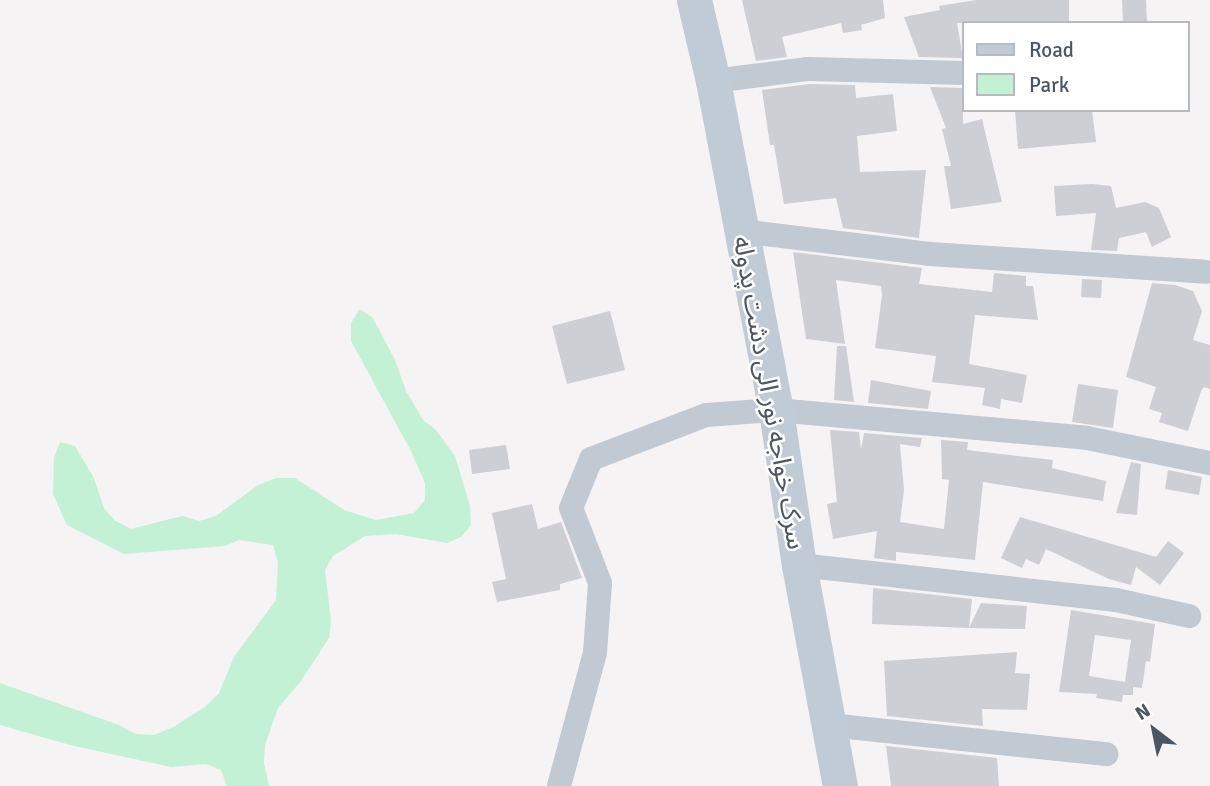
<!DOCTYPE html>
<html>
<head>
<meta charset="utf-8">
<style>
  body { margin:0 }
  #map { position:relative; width:1210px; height:786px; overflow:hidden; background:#f5f3f3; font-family:Signika,"Noto Sans Arabic",sans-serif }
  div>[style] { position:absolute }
  .green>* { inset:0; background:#c3f1d5 }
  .building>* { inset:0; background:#cdcfd5 }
  .street>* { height:24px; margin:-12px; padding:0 12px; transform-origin:12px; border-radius:12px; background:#c1cad2 }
  .secondary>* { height:35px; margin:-17.5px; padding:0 17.5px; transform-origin:17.5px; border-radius:17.5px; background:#c1cbd6 }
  span { translate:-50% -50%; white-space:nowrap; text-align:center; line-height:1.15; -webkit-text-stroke:5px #fff; paint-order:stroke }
  .street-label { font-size:26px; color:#4a5661 }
  .legend { position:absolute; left:962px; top:21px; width:228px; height:91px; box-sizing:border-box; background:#fff; border:2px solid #b7bbc0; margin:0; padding:9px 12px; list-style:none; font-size:21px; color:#4a5661 }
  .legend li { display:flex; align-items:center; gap:14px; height:35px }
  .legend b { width:35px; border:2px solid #b7bbc0 }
  .north { position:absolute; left:1119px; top:695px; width:70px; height:70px; -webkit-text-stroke:5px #fff; paint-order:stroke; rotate:328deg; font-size:19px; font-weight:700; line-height:28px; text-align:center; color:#4a5661 }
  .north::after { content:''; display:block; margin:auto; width:24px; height:32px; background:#4a5661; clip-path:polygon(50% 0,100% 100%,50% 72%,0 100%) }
</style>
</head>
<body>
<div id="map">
  <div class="green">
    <div style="clip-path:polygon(360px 309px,373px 318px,395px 360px,406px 391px,423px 420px,436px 430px,455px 456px,470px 506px,471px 525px,461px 537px,447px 543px,396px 534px,365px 536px,333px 556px,325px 570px,331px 621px,329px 638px,301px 681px,278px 708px,265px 745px,264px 763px,269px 786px,227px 786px,221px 770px,206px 764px,171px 767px,70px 745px,0 725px,0 683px,119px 725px,136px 734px,154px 735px,173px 727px,205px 707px,219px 693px,234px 657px,276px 600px,278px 563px,273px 545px,239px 540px,225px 546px,124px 554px,67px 525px,53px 494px,54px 458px,60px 442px,75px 446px,93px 476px,104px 508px,114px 520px,131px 529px,182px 516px,199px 521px,216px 516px,258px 485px,276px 478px,295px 478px,344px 510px,376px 520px,414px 513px,425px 500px,425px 483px,411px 451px,351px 341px,351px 323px)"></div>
  </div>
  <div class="building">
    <div style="clip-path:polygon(742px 0,883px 0,885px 18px,861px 25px,862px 30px,843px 33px,841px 23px,782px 37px,787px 57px,756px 61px)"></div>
    <div style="clip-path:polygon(976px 0,1069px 0,1069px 23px,957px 23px,963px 58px,919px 57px,904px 17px,940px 10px,939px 6px)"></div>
    <div style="clip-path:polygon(1122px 0,1146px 0,1147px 22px,1123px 23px)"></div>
    <div style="clip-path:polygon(809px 84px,855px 85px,856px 98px,893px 94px,897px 131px,857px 136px,860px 172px,926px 170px,919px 238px,843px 228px,836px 198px,784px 204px,774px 145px,770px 145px,762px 90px)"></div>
    <div style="clip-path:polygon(930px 87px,963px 88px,963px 124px,982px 119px,1002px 202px,951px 209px,944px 166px,951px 166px,942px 129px,946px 128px)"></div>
    <div style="clip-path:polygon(1015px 110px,1092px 110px,1096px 142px,1018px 149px)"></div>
    <div style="clip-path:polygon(1092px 184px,1111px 186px,1116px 208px,1145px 202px,1159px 208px,1171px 237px,1152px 247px,1146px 232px,1119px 238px,1117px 251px,1091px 250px,1096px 213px,1056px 216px,1054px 186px)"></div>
    <div style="clip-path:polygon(793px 252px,922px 268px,919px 284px,992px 292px,994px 273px,1026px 276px,1026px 286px,1033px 286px,1038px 320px,975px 315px,969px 364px,1027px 375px,1022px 403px,1001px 399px,1000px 409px,982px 405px,985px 388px,932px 382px,936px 356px,875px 348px,882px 295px,881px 286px,836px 280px,845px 344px,806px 339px)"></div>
    <div style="clip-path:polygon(1082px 279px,1102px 280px,1101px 298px,1081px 297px)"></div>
    <div style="clip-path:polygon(1152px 283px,1175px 285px,1193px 291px,1202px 311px,1193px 340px,1210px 345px,1210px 389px,1204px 387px,1201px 391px,1188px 431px,1159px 422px,1162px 413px,1149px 409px,1156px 387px,1126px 377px)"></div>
    <div style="clip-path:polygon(610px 311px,625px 370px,567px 384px,552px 326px)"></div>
    <div style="clip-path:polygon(837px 346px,846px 346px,854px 402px,834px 400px)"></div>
    <div style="clip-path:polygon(871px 380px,931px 391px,928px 409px,868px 403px)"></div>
    <div style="clip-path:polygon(1078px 384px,1118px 390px,1113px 428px,1072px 422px)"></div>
    <div style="clip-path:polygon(830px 430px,859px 432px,861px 449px,864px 433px,922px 438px,920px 447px,900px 444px,904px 490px,900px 522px,944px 529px,949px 480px,942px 479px,941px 440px,968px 442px,967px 450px,1053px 460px,1052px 468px,1106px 481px,1103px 501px,983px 482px,975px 560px,896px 552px,896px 561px,874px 558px,877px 531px,833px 539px,827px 504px,837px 502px)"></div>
    <div style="clip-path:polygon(506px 445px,510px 469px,472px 474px,469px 450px)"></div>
    <div style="clip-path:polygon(1131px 462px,1141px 464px,1137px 515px,1116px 513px)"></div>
    <div style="clip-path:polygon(1168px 470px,1202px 477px,1199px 495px,1165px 489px)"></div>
    <div style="clip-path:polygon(532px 504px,538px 529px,561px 522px,582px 578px,560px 584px,560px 590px,497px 602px,492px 582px,506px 579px,492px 513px)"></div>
    <div style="clip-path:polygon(1020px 517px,1156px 557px,1168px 541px,1184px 553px,1160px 585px,1136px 567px,1131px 585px,1109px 579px,1046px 549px,1039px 565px,1026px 559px,1022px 568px,1001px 558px)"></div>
    <div style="clip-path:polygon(873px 588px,972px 599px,969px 628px,872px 624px)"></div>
    <div style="clip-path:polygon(981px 603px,1027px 606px,1025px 629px,969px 628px)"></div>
    <div style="clip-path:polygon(evenodd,1071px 610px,1155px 624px,1150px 662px,1146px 661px,1142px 688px,1133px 687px,1133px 695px,1123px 695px,1122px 702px,1096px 698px,1097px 694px,1059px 692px,1071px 610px,1095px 635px,1131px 640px,1125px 682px,1089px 676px,1095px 635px)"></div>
    <div style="clip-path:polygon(1017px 652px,1015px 673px,1030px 674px,1027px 710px,982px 709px,983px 726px,887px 716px,884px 661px)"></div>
    <div style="clip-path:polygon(886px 746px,997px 758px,999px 786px,891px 786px)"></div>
  </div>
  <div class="street">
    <div style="left:713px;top:81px;width:96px;rotate:-7.2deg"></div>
    <div style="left:808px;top:69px;width:155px;rotate:1.5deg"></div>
    <div style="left:740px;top:231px;width:191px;rotate:6.9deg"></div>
    <div style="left:930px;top:254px;width:276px;rotate:3.7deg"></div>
    <div style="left:799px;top:565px;width:319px;rotate:6.3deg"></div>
    <div style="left:1116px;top:600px;width:75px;rotate:12.4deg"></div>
    <div style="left:829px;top:725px;width:279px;rotate:6deg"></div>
    <div style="left:559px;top:786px;width:138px;rotate:-74.9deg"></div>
    <div style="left:595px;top:653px;width:70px;rotate:-85.9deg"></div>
    <div style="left:600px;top:583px;width:80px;rotate:-111.1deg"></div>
    <div style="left:571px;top:508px;width:53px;rotate:-67.8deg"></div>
    <div style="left:591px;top:459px;width:123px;rotate:-20.9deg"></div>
    <div style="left:706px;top:415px;width:70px;rotate:-4.1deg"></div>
    <div style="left:776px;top:410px;width:312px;rotate:5.1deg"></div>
    <div style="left:1087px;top:438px;width:126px;rotate:11.5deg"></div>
  </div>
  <div class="secondary">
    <div style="left:694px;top:0;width:83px;rotate:76.8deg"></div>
    <div style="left:713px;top:81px;width:335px;rotate:79.2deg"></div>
    <div style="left:776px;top:410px;width:157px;rotate:81.6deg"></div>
    <div style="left:799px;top:565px;width:225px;rotate:79.5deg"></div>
  </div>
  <div class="street-label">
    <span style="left:768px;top:393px;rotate:80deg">سرک خواجه نور الی دشت پدوله</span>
  </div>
  <ul class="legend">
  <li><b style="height:9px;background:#c1cbd6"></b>Road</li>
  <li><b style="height:19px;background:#c3f1d5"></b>Park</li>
  </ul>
  <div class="north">N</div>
</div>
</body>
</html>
